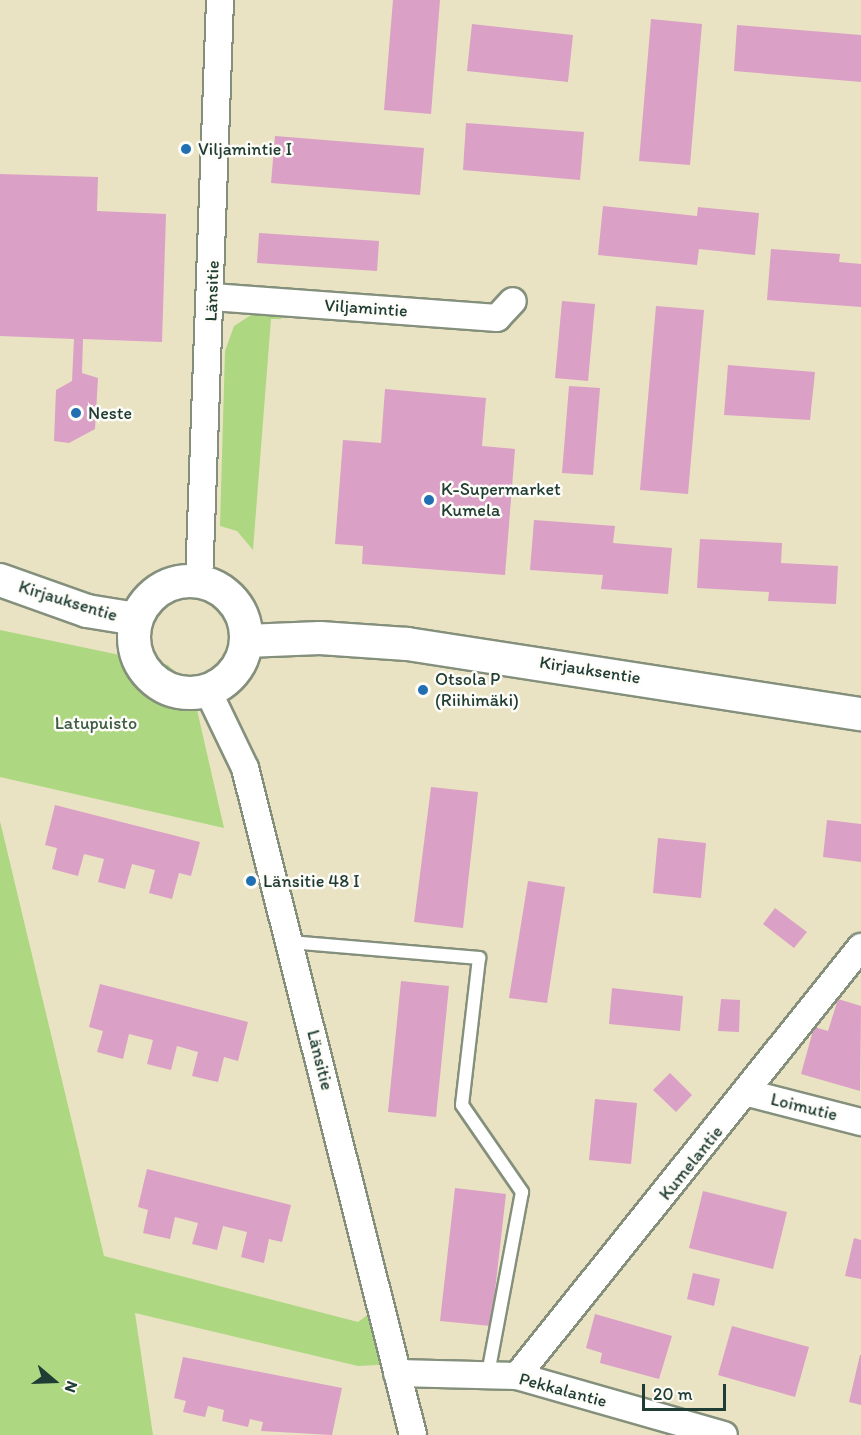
<!DOCTYPE html>
<html>
<head>
<meta charset="utf-8">
<style>
  body { margin:0 }
  #map { position:relative; width:861px; height:1435px; overflow:hidden; background:#e9e3c3; font-family:Itim,sans-serif }
  div>[style] { position:absolute }
  .green>* { inset:0; background:#aed782 }
  .building>* { inset:0; background:#dba0c5 }
  .roads { filter:drop-shadow(2px 0 #84907c) drop-shadow(-2px 0 #84907c) drop-shadow(0 2px #84907c) drop-shadow(0 -2px #84907c) }
  .service>* { height:12px; margin:-6px; padding:0 6px; transform-origin:6px; border-radius:6px; background:#fff }
  .minor>* { height:26px; margin:-13px; padding:0 13px; transform-origin:13px; border-radius:13px; background:#fff }
  .tertiary>* { height:32px; margin:-16px; padding:0 16px; transform-origin:16px; border-radius:16px; background:#fff }
  .tertiary>.ring { margin:-16px; padding:0; box-sizing:content-box; background:none; border:32px solid #fff; border-radius:50% }
  .dots>* { width:16px; height:16px; translate:-50% -50%; box-sizing:border-box; border:3px solid #fdfcf7; border-radius:50% }
  span { translate:-50% -50%; white-space:nowrap; text-align:center; line-height:1.15; -webkit-text-stroke:5px #fdfcf7; paint-order:stroke }
  .poi-label { font-size:18px; color:#1f3d34 }
  .left { translate:0 -50%; text-align:left }
  .street-label { font-size:18px; color:#1f3d34 }
  .park-label { font-size:18px; color:#3c5c44 }
  .north { position:absolute; left:24px; top:1351px; width:60px; height:60px; -webkit-text-stroke:4px #fdfcf7; paint-order:stroke; rotate:109deg; font-size:16px; font-weight:700; line-height:24px; text-align:center; color:#1f3d34 }
  .north::after { content:''; display:block; margin:auto; width:21px; height:27px; background:#1f3d34; clip-path:polygon(50% 0,100% 100%,50% 72%,0 100%) }
  .scale { position:absolute; left:642px; top:1384px; width:84px; height:27px; box-sizing:border-box; border:3px solid #1f3d34; border-top:0; padding-left:8px; font-size:18px; line-height:21px; white-space:nowrap; color:#1f3d34; -webkit-text-stroke:4px #fdfcf7; paint-order:stroke }
</style>
</head>
<body>
<div id="map">
  <div class="green">
    <div style="clip-path:polygon(254px 313px,282px 314px,281px 319px,271px 319px,253px 550px,237px 531px,220px 526px,225px 351px,234px 326px)"></div>
    <div style="clip-path:polygon(0 630px,168px 665px,192px 688px,224px 828px,0 777px)"></div>
    <div style="clip-path:polygon(0 821px,104px 1256px,358px 1322px,382px 1304px,397px 1364px,358px 1366px,135px 1313px,153px 1435px,0 1435px)"></div>
  </div>
  <div class="building">
    <div style="clip-path:polygon(393px 0,440px 0,431px 114px,384px 110px)"></div>
    <div style="clip-path:polygon(651px 19px,702px 24px,690px 165px,639px 161px)"></div>
    <div style="clip-path:polygon(472px 24px,573px 35px,568px 82px,467px 71px)"></div>
    <div style="clip-path:polygon(737px 25px,861px 35px,861px 82px,734px 71px)"></div>
    <div style="clip-path:polygon(466px 123px,584px 132px,580px 180px,463px 170px)"></div>
    <div style="clip-path:polygon(275px 136px,424px 148px,420px 195px,271px 183px)"></div>
    <div style="clip-path:polygon(0 174px,98px 177px,97px 211px,166px 214px,162px 342px,83px 339px,82px 373px,98px 378px,95px 429px,69px 443px,54px 441px,56px 390px,72px 381px,74px 339px,0 336px)"></div>
    <div style="clip-path:polygon(603px 206px,697px 216px,698px 207px,759px 213px,755px 255px,699px 249px,697px 265px,598px 255px)"></div>
    <div style="clip-path:polygon(259px 233px,379px 241px,377px 271px,257px 263px)"></div>
    <div style="clip-path:polygon(771px 249px,840px 254px,839px 262px,861px 264px,861px 307px,767px 300px)"></div>
    <div style="clip-path:polygon(562px 301px,595px 304px,588px 381px,555px 378px)"></div>
    <div style="clip-path:polygon(656px 306px,704px 310px,688px 494px,640px 490px)"></div>
    <div style="clip-path:polygon(728px 365px,815px 372px,810px 420px,724px 415px)"></div>
    <div style="clip-path:polygon(569px 386px,600px 388px,593px 475px,562px 473px)"></div>
    <div style="clip-path:polygon(385px 389px,486px 398px,482px 446px,515px 449px,505px 575px,362px 564px,363px 546px,335px 544px,343px 440px,381px 443px)"></div>
    <div style="clip-path:polygon(534px 520px,615px 526px,613px 543px,672px 548px,668px 594px,601px 589px,603px 575px,530px 570px)"></div>
    <div style="clip-path:polygon(700px 539px,782px 543px,781px 563px,838px 566px,836px 604px,768px 601px,769px 592px,697px 588px)"></div>
    <div style="clip-path:polygon(431px 787px,478px 792px,463px 928px,414px 922px)"></div>
    <div style="clip-path:polygon(55px 805px,200px 842px,191px 876px,179px 873px,172px 899px,149px 893px,155px 870px,132px 864px,125px 889px,98px 882px,104px 859px,84px 854px,78px 876px,52px 869px,57px 848px,45px 845px)"></div>
    <div style="clip-path:polygon(827px 820px,861px 824px,861px 862px,823px 857px)"></div>
    <div style="clip-path:polygon(658px 838px,706px 843px,701px 898px,653px 893px)"></div>
    <div style="clip-path:polygon(528px 881px,565px 887px,547px 1003px,509px 998px)"></div>
    <div style="clip-path:polygon(775px 908px,807px 932px,794px 948px,763px 924px)"></div>
    <div style="clip-path:polygon(401px 981px,449px 986px,436px 1117px,388px 1112px)"></div>
    <div style="clip-path:polygon(100px 984px,248px 1022px,238px 1061px,224px 1057px,218px 1082px,192px 1076px,198px 1052px,177px 1046px,171px 1070px,147px 1064px,153px 1040px,129px 1034px,123px 1059px,97px 1052px,103px 1031px,89px 1027px)"></div>
    <div style="clip-path:polygon(612px 988px,683px 996px,680px 1031px,609px 1024px)"></div>
    <div style="clip-path:polygon(721px 999px,740px 1000px,739px 1032px,718px 1031px)"></div>
    <div style="clip-path:polygon(838px 999px,861px 1006px,860px 1091px,801px 1074px,814px 1027px,828px 1031px)"></div>
    <div style="clip-path:polygon(670px 1073px,692px 1095px,676px 1112px,653px 1090px)"></div>
    <div style="clip-path:polygon(595px 1099px,637px 1103px,631px 1164px,589px 1160px)"></div>
    <div style="clip-path:polygon(147px 1169px,291px 1205px,282px 1242px,269px 1239px,264px 1263px,241px 1257px,247px 1232px,223px 1226px,217px 1250px,192px 1244px,198px 1223px,175px 1217px,170px 1239px,143px 1233px,148px 1210px,138px 1207px)"></div>
    <div style="clip-path:polygon(455px 1188px,506px 1194px,491px 1326px,440px 1321px)"></div>
    <div style="clip-path:polygon(703px 1191px,787px 1212px,773px 1269px,689px 1248px)"></div>
    <div style="clip-path:polygon(854px 1238px,861px 1240px,861px 1279px,845px 1276px)"></div>
    <div style="clip-path:polygon(693px 1273px,720px 1279px,714px 1306px,687px 1299px)"></div>
    <div style="clip-path:polygon(595px 1314px,672px 1336px,659px 1379px,600px 1363px,602px 1353px,586px 1348px)"></div>
    <div style="clip-path:polygon(732px 1326px,809px 1347px,795px 1397px,718px 1375px)"></div>
    <div style="clip-path:polygon(860px 1355px,861px 1355px,861px 1405px,849px 1402px)"></div>
    <div style="clip-path:polygon(183px 1357px,342px 1388px,332px 1435px,261px 1431px,263px 1422px,250px 1419px,248px 1427px,222px 1421px,224px 1410px,208px 1406px,205px 1417px,183px 1412px,186px 1401px,174px 1398px)"></div>
  </div>
  <div class="roads">
    <div class="service">
      <div style="left:290px;top:942px;width:190px;rotate:4.8deg"></div>
      <div style="left:479px;top:958px;width:148px;rotate:96.6deg"></div>
      <div style="left:462px;top:1105px;width:106px;rotate:55.4deg"></div>
      <div style="left:522px;top:1192px;width:185px;rotate:100.6deg"></div>
    </div>
    <div class="minor">
      <div style="left:212px;top:297px;width:286px;rotate:4.2deg"></div>
      <div style="left:497px;top:318px;width:23px;rotate:-47deg"></div>
      <div style="left:199px;top:582px;width:582px;rotate:-87.93deg"></div>
      <div style="left:208px;top:691px;width:85px;rotate:64.3deg"></div>
      <div style="left:245px;top:768px;width:688px;rotate:75.86deg"></div>
      <div style="left:748px;top:1093px;width:117px;rotate:14.4deg"></div>
      <div style="left:397px;top:1373px;width:120px;rotate:1.4deg"></div>
      <div style="left:517px;top:1376px;width:215px;rotate:15.9deg"></div>
      <div style="left:517px;top:1376px;width:550px;rotate:-51.28deg"></div>
    </div>
    <div class="tertiary">
      <div style="left:0;top:580px;width:92px;rotate:19.6deg"></div>
      <div style="left:87px;top:611px;width:50px;rotate:9.3deg"></div>
      <div class="ring" style="left:134px;top:581px;width:80px;height:80px"></div>
      <div style="left:246px;top:641px;width:74px;rotate:-2.3deg"></div>
      <div style="left:320px;top:638px;width:87px;rotate:3.9deg"></div>
      <div style="left:407px;top:644px;width:459px;rotate:8.8deg"></div>
    </div>
  </div>
  <div class="dots">
    <div style="left:186px;top:149px;background:#1f6fb2"></div>
    <div style="left:76px;top:413px;background:#1f6fb2"></div>
    <div style="left:429px;top:500px;background:#1f6fb2"></div>
    <div style="left:423px;top:690px;background:#1f6fb2"></div>
    <div style="left:251px;top:881px;background:#1f6fb2"></div>
  </div>
  <div class="poi-label">
    <span class="left" style="left:198px;top:149px">Viljamintie I</span>
    <span class="left" style="left:88px;top:413px">Neste</span>
    <span class="left" style="left:441px;top:500px">K-Supermarket<br>Kumela</span>
    <span class="left" style="left:435px;top:690px">Otsola P<br>(Riihimäki)</span>
    <span class="left" style="left:263px;top:881px">Länsitie 48 I</span>
  </div>
  <div class="street-label">
    <span style="left:212px;top:291px;rotate:-88deg">Länsitie</span>
    <span style="left:366px;top:308px;rotate:4deg">Viljamintie</span>
    <span style="left:68px;top:601px;rotate:17deg">Kirjauksentie</span>
    <span style="left:590px;top:670px;rotate:9deg">Kirjauksentie</span>
    <span style="left:320px;top:1060px;rotate:76deg">Länsitie</span>
    <span style="left:804px;top:1107px;rotate:14deg">Loimutie</span>
    <span style="left:691px;top:1163px;rotate:-51deg">Kumelantie</span>
    <span style="left:563px;top:1390px;rotate:15deg">Pekkalantie</span>
  </div>
  <div class="park-label">
    <span style="left:96px;top:723px">Latupuisto</span>
  </div>
  <div class="north">N</div>
  <div class="scale">20 m</div>
</div>
</body>
</html>
